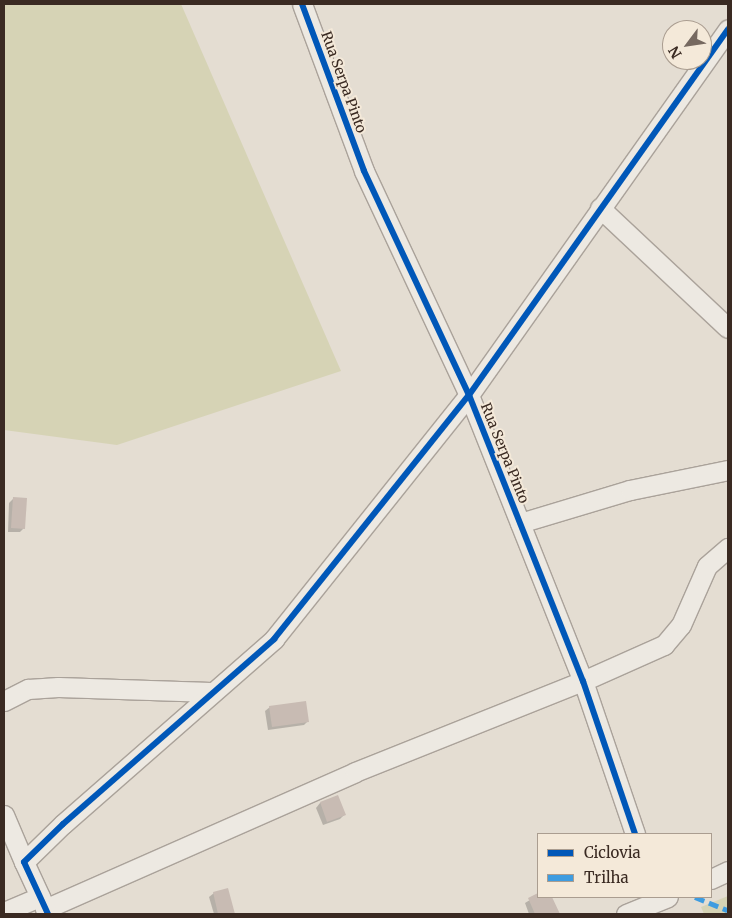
<!DOCTYPE html>
<html>
<head>
<meta charset="utf-8">
<style>
  body { margin:0 }
  #map { position:relative; width:732px; height:918px; overflow:hidden; background:#e4ddd2; font-family:Merriweather,serif }
  div>[style] { position:absolute }
  .green>* { inset:0; background:#d6d3b5 }
  .shadow>* { inset:0; background:#0003 }
  .building>* { inset:0; background:#c8bbb3 }
  .roads { filter:drop-shadow(1px 0 #aaa29a) drop-shadow(-1px 0 #aaa29a) drop-shadow(0 1px #aaa29a) drop-shadow(0 -1px #aaa29a) }
  .minor>* { height:19px; margin:-9.5px; padding:0 9.5px; transform-origin:9.5px; border-radius:9.5px; background:#ede9e2 }
  .quiet>* { height:5px; margin-top:-2.5px; transform-origin:0; background:repeating-linear-gradient(90deg,#3e9ce0 0 10px,transparent 0 15px) }
  .cycleway>* { height:6px; margin:-3px; padding:0 3px; transform-origin:3px; border-radius:3px; background:#0057b8 }
  span { translate:-50% -50%; white-space:nowrap; text-align:center; line-height:1.15; -webkit-text-stroke:4px #f4e9d9; paint-order:stroke }
  .street-label { font-size:14px; color:#3a2a22 }
  .frame { position:absolute; inset:0; border:5px solid #3a2a22; pointer-events:none }
  .legend { position:absolute; left:537px; top:833px; width:175px; height:65px; box-sizing:border-box; background:#f4e9d9; border:1px solid #aa9d90; margin:0; padding:6px 9px; list-style:none; font-size:15px; color:#3a2a22 }
  .legend li { display:flex; align-items:center; gap:10px; height:25px }
  .legend b { width:25px; border:1px solid #aa9d90 }
  .north { position:absolute; left:662px; top:20px; width:50px; height:50px; box-sizing:border-box; background:#f4e9d9; border:1px solid #aa9d90; border-radius:50%; rotate:239deg; font-size:14px; font-weight:700; line-height:20px; text-align:center; color:#3a2a22 }
  .north::after { content:''; display:block; margin:auto; width:18px; height:22px; background:#766960; clip-path:polygon(50% 0,100% 100%,50% 72%,0 100%) }
</style>
</head>
<body>
<div id="map">
  <div class="green">
    <div style="clip-path:polygon(4px 4px,181px 4px,341px 371px,117px 445px,4px 430px)"></div>
    <div style="clip-path:polygon(728px 896px,728px 914px,704px 914px,701px 907px)"></div>
  </div>
  <div class="shadow">
    <div style="clip-path:polygon(13px 499px,24px 528px,20px 532px,8px 532px,9px 503px)"></div>
    <div style="clip-path:polygon(270px 707px,308px 721px,304px 725px,268px 730px,265px 711px)"></div>
    <div style="clip-path:polygon(338px 797px,344px 815px,340px 819px,323px 825px,316px 808px,320px 803px)"></div>
    <div style="clip-path:polygon(227px 890px,233px 914px,214px 914px,209px 897px,214px 893px)"></div>
    <div style="clip-path:polygon(538px 895px,538px 897px,551px 897px,559px 914px,529px 914px,525px 903px)"></div>
  </div>
  <div class="building">
    <div style="clip-path:polygon(13px 497px,27px 498px,25px 529px,11px 528px)"></div>
    <div style="clip-path:polygon(306px 701px,309px 722px,272px 727px,269px 706px)"></div>
    <div style="clip-path:polygon(338px 795px,346px 815px,327px 822px,320px 802px)"></div>
    <div style="clip-path:polygon(228px 888px,235px 914px,218px 914px,213px 892px)"></div>
    <div style="clip-path:polygon(538px 893px,538px 897px,552px 897px,560px 914px,535px 914px,528px 898px)"></div>
  </div>
  <div class="roads">
    <div class="minor">
      <div style="left:302px;top:4px;width:178px;rotate:69.6deg"></div>
      <div style="left:364px;top:171px;width:247px;rotate:64.9deg"></div>
      <div style="left:469px;top:395px;width:308px;rotate:68.3deg"></div>
      <div style="left:583px;top:681px;width:162px;rotate:71.2deg"></div>
      <div style="left:600px;top:208px;width:175px;rotate:43.2deg"></div>
      <div style="left:520px;top:523px;width:115px;rotate:-16.7deg"></div>
      <div style="left:630px;top:490px;width:100px;rotate:-11.5deg"></div>
      <div style="left:4px;top:701px;width:27px;rotate:-27deg"></div>
      <div style="left:28px;top:689px;width:30px;rotate:-4deg"></div>
      <div style="left:58px;top:687px;width:153px;rotate:1.9deg"></div>
      <div style="left:4px;top:815px;width:51px;rotate:66.9deg"></div>
      <div style="left:711px;top:879px;width:19px;rotate:-25deg"></div>
      <div style="left:45px;top:909px;width:339px;rotate:-23.8deg"></div>
      <div style="left:355px;top:772px;width:245px;rotate:-21.8deg"></div>
      <div style="left:583px;top:681px;width:89px;rotate:-24deg"></div>
      <div style="left:664px;top:645px;width:26px;rotate:-50deg"></div>
      <div style="left:681px;top:625px;width:64px;rotate:-66.2deg"></div>
      <div style="left:707px;top:566px;width:28px;rotate:-41deg"></div>
      <div style="left:4px;top:912px;width:39px;rotate:-23deg"></div>
      <div style="left:48px;top:914px;width:57px;rotate:-114.8deg"></div>
      <div style="left:24px;top:862px;width:54px;rotate:-44.3deg"></div>
      <div style="left:63px;top:824px;width:281px;rotate:-41.2deg"></div>
      <div style="left:274px;top:639px;width:312px;rotate:-51.4deg"></div>
      <div style="left:469px;top:395px;width:448px;rotate:-54.7deg"></div>
      <div style="left:626px;top:914px;width:45px;rotate:-22deg"></div>
    </div>
  </div>
  <div class="quiet">
    <div style="left:695px;top:897px;width:35px;rotate:22deg"></div>
  </div>
  <div class="cycleway">
    <div style="left:302px;top:4px;width:178px;rotate:69.6deg"></div>
    <div style="left:364px;top:171px;width:247px;rotate:64.9deg"></div>
    <div style="left:469px;top:395px;width:308px;rotate:68.3deg"></div>
    <div style="left:583px;top:681px;width:162px;rotate:71.2deg"></div>
    <div style="left:48px;top:914px;width:57px;rotate:-114.8deg"></div>
    <div style="left:24px;top:862px;width:54px;rotate:-44.3deg"></div>
    <div style="left:63px;top:824px;width:281px;rotate:-41.2deg"></div>
    <div style="left:274px;top:639px;width:312px;rotate:-51.4deg"></div>
    <div style="left:469px;top:395px;width:448px;rotate:-54.7deg"></div>
  </div>
  <div class="street-label">
    <span style="left:344px;top:82px;rotate:70deg">Rua Serpa Pinto</span>
    <span style="left:505px;top:453px;rotate:68deg">Rua Serpa Pinto</span>
  </div>
  <div class="frame"></div>
  <ul class="legend">
  <li><b style="height:6px;background:#0057b8"></b>Ciclovia</li>
  <li><b style="height:6px;background:#3e9ce0"></b>Trilha</li>
  </ul>
  <div class="north">N</div>
</div>
</body>
</html>
